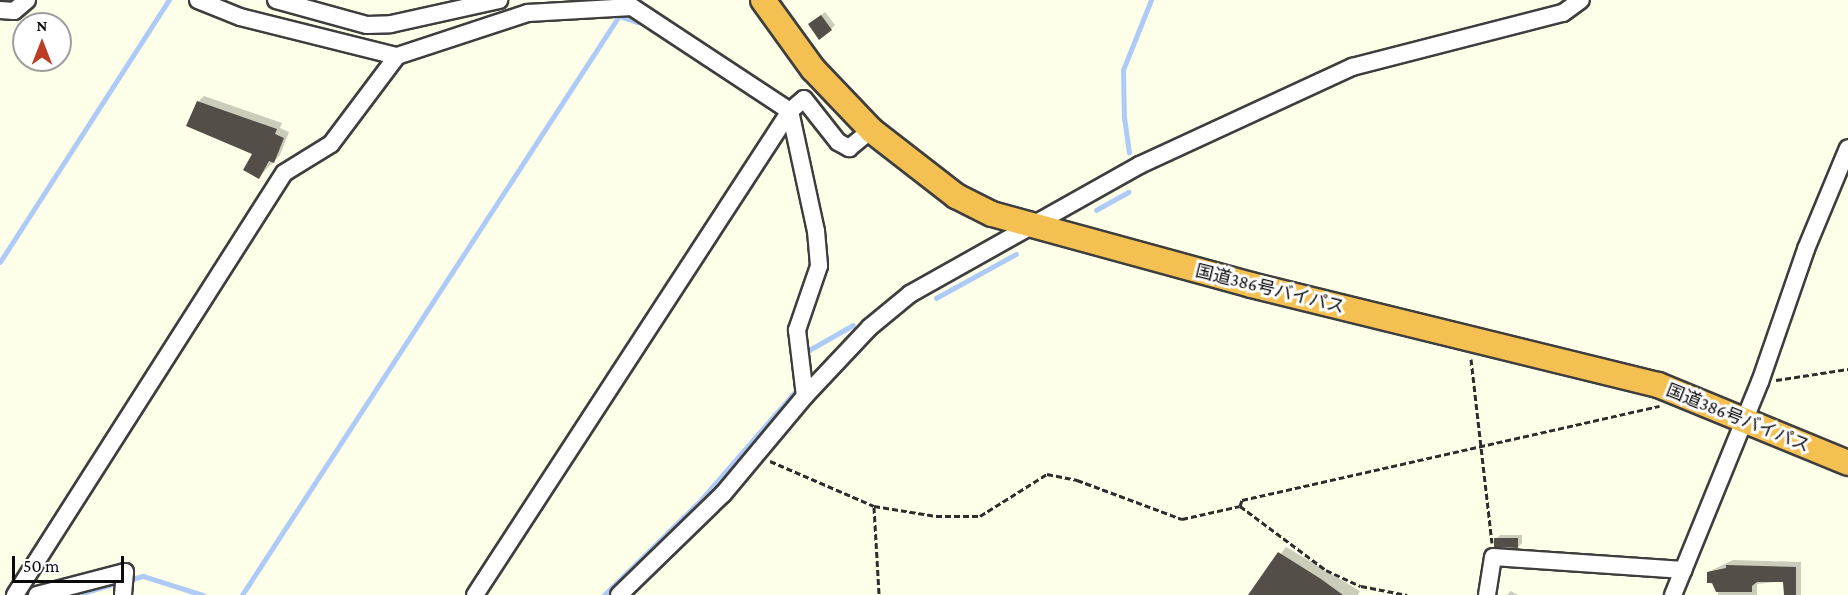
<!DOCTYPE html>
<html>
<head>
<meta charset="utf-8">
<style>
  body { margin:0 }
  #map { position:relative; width:1848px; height:595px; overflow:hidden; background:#feffe8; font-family:"Crimson Pro","Noto Sans JP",serif }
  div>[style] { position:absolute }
  .shadow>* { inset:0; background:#0003 }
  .stream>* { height:4.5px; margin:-2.25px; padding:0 2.25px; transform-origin:2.25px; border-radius:2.25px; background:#adcbf6 }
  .building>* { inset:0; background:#534e47 }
  .path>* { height:3px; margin-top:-1.5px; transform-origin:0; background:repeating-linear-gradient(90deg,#2d2d2d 0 6px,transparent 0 9px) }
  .roads { filter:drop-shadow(2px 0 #3e3e3e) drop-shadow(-2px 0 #3e3e3e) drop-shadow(0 2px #3e3e3e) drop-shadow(0 -2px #3e3e3e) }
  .minor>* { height:16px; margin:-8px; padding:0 8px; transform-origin:8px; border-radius:8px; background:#fff }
  .highway>* { height:24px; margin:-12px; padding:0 12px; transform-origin:12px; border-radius:12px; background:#f4c051 }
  span { translate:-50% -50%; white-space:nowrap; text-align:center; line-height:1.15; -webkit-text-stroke:6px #fff; paint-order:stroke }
  .street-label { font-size:18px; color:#0b0b0b }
  .north { position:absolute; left:12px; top:12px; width:60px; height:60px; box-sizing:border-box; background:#fff; border:2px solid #9d9d9d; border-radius:50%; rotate:0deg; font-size:16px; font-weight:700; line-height:24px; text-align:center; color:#0b0b0b }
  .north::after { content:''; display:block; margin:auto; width:21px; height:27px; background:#b93e24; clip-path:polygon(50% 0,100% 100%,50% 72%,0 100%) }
  .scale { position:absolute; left:12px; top:556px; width:112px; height:27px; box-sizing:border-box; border:3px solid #0b0b0b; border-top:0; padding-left:8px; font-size:18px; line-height:21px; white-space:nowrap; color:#0b0b0b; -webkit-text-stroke:4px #fff; paint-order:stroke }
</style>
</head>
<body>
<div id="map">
  <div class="shadow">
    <div style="clip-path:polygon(825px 12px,835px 25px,831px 29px,813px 21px)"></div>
    <div style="clip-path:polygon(204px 96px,282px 123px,280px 128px,289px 132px,280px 155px,259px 177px,254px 153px,198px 102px)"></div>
    <div style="clip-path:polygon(1500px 535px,1522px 535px,1522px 543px,1518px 547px,1496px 539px)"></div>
    <div style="clip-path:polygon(1286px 547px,1360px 591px,1358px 595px,1250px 595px)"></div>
    <div style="clip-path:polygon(1733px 560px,1801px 562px,1801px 595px,1785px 595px,1785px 581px,1757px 584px,1757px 595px,1718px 595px,1718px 587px,1708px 582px,1708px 572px)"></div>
    <div style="clip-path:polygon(1511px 591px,1518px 595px,1507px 595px)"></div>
  </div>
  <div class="stream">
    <div style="left:1129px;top:153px;width:34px;rotate:-98deg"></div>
    <div style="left:1124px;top:119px;width:49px;rotate:-91.2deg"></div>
    <div style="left:1123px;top:70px;width:75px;rotate:-68.2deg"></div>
    <div style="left:1096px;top:210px;width:37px;rotate:-29deg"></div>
    <div style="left:0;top:262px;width:312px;rotate:-57.2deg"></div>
    <div style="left:936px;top:298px;width:91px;rotate:-28.8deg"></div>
    <div style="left:804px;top:353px;width:56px;rotate:-29.7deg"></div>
    <div style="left:128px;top:580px;width:16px;rotate:-15deg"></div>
    <div style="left:143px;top:576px;width:63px;rotate:17.6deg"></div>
    <div style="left:76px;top:595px;width:46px;rotate:-16.5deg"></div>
    <div style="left:242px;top:595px;width:691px;rotate:-56.93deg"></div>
    <div style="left:619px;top:16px;width:20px;rotate:18deg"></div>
    <div style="left:604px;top:595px;width:134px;rotate:-44.4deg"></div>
    <div style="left:700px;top:501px;width:143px;rotate:-49deg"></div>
  </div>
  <div class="building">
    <div style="clip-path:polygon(821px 15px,832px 30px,819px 40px,808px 24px)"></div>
    <div style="clip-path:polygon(197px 101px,277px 129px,275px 134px,284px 138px,274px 163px,269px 161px,259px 179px,243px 170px,252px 154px,186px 126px)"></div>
    <div style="clip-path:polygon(1494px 538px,1518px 538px,1518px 548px,1494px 547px)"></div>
    <div style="clip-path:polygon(1278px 552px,1321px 579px,1343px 595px,1248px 595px)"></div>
    <div style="clip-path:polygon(1726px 565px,1796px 567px,1796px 595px,1784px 595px,1783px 582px,1757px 582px,1752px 586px,1752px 592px,1716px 592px,1712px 583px,1707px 583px,1707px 572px,1726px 568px)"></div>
  </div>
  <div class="path">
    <div style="left:1471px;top:359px;width:185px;rotate:83.5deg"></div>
    <div style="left:1776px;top:380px;width:73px;rotate:-8.7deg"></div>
    <div style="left:770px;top:461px;width:113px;rotate:23.4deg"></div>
    <div style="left:874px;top:506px;width:63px;rotate:9.2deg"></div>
    <div style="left:936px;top:516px;width:44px"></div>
    <div style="left:980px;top:516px;width:79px;rotate:-32.1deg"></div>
    <div style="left:1047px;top:474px;width:31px;rotate:11deg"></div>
    <div style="left:1077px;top:480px;width:112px;rotate:20.4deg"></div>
    <div style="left:1182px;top:519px;width:59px;rotate:-12.6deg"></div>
    <div style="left:1240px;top:506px;width:107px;rotate:36.7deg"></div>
    <div style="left:1326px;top:570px;width:38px;rotate:25deg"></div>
    <div style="left:1361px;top:586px;width:47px;rotate:11.1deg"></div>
    <div style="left:1240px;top:506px;width:6px;rotate:-72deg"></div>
    <div style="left:1242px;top:500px;width:428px;rotate:-12.7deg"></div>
    <div style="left:874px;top:507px;width:88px;rotate:86.7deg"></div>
  </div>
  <div class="roads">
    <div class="minor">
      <div style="left:198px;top:0;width:45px;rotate:22deg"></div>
      <div style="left:240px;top:17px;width:162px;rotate:14deg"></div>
      <div style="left:397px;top:56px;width:138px;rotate:-18.2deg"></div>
      <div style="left:528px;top:13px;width:104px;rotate:-3.3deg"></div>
      <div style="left:632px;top:7px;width:189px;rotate:33.4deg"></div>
      <div style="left:790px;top:111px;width:123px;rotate:77.8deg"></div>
      <div style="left:816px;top:231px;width:35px;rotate:85deg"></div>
      <div style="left:819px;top:266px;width:68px;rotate:109deg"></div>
      <div style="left:797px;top:330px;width:66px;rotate:83.1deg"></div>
      <div style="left:276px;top:0;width:94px;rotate:15.4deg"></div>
      <div style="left:367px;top:25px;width:24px;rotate:-2deg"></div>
      <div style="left:391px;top:24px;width:111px;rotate:-12.5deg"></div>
      <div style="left:0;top:10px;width:14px;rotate:4deg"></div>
      <div style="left:14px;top:11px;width:17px;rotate:-40deg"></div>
      <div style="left:15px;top:595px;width:500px;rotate:-57.48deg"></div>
      <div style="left:284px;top:173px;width:55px;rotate:-31.7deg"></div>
      <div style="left:331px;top:144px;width:110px;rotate:-53.1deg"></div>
      <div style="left:37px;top:595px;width:91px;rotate:-14.6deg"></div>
      <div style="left:125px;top:572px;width:23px;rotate:95deg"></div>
      <div style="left:475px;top:595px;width:577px;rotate:-56.94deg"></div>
      <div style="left:790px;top:111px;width:18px;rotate:-41deg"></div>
      <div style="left:804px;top:99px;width:55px;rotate:51.7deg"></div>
      <div style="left:838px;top:142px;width:13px;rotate:29deg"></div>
      <div style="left:849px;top:148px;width:28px;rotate:-39deg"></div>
      <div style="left:619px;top:595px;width:145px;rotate:-44.2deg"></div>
      <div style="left:723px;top:494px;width:128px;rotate:-50.1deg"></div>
      <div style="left:805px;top:396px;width:95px;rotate:-46.7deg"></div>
      <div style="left:870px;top:327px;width:52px;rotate:-39.5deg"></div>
      <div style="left:910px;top:294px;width:264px;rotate:-29.3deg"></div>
      <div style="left:1140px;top:165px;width:234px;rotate:-24.8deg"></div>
      <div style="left:1352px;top:67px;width:218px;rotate:-14.4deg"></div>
      <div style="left:1563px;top:13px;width:22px;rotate:-36deg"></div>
      <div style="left:1487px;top:595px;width:38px;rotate:-81deg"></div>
      <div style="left:1493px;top:557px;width:191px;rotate:3.9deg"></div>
      <div style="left:1673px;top:595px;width:230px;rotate:-67.8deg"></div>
      <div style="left:1760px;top:382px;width:141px;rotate:-70.9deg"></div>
      <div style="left:1806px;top:249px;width:109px;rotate:-67.4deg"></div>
    </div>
    <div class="highway">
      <div style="left:763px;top:0;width:85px;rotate:54.1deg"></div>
      <div style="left:813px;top:69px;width:84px;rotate:46.4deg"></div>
      <div style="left:871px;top:130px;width:108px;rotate:37.8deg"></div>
      <div style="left:956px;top:196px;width:40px;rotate:26.6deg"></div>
      <div style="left:992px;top:214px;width:269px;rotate:15.3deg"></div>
      <div style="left:1251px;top:285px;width:419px;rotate:13.8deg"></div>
      <div style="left:1658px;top:385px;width:205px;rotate:22.3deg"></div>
    </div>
  </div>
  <div class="street-label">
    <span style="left:1270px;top:289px;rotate:14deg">国道386号バイパス</span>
    <span style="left:1738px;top:418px;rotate:22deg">国道386号バイパス</span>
  </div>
  <div class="north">N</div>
  <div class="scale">50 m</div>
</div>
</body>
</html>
